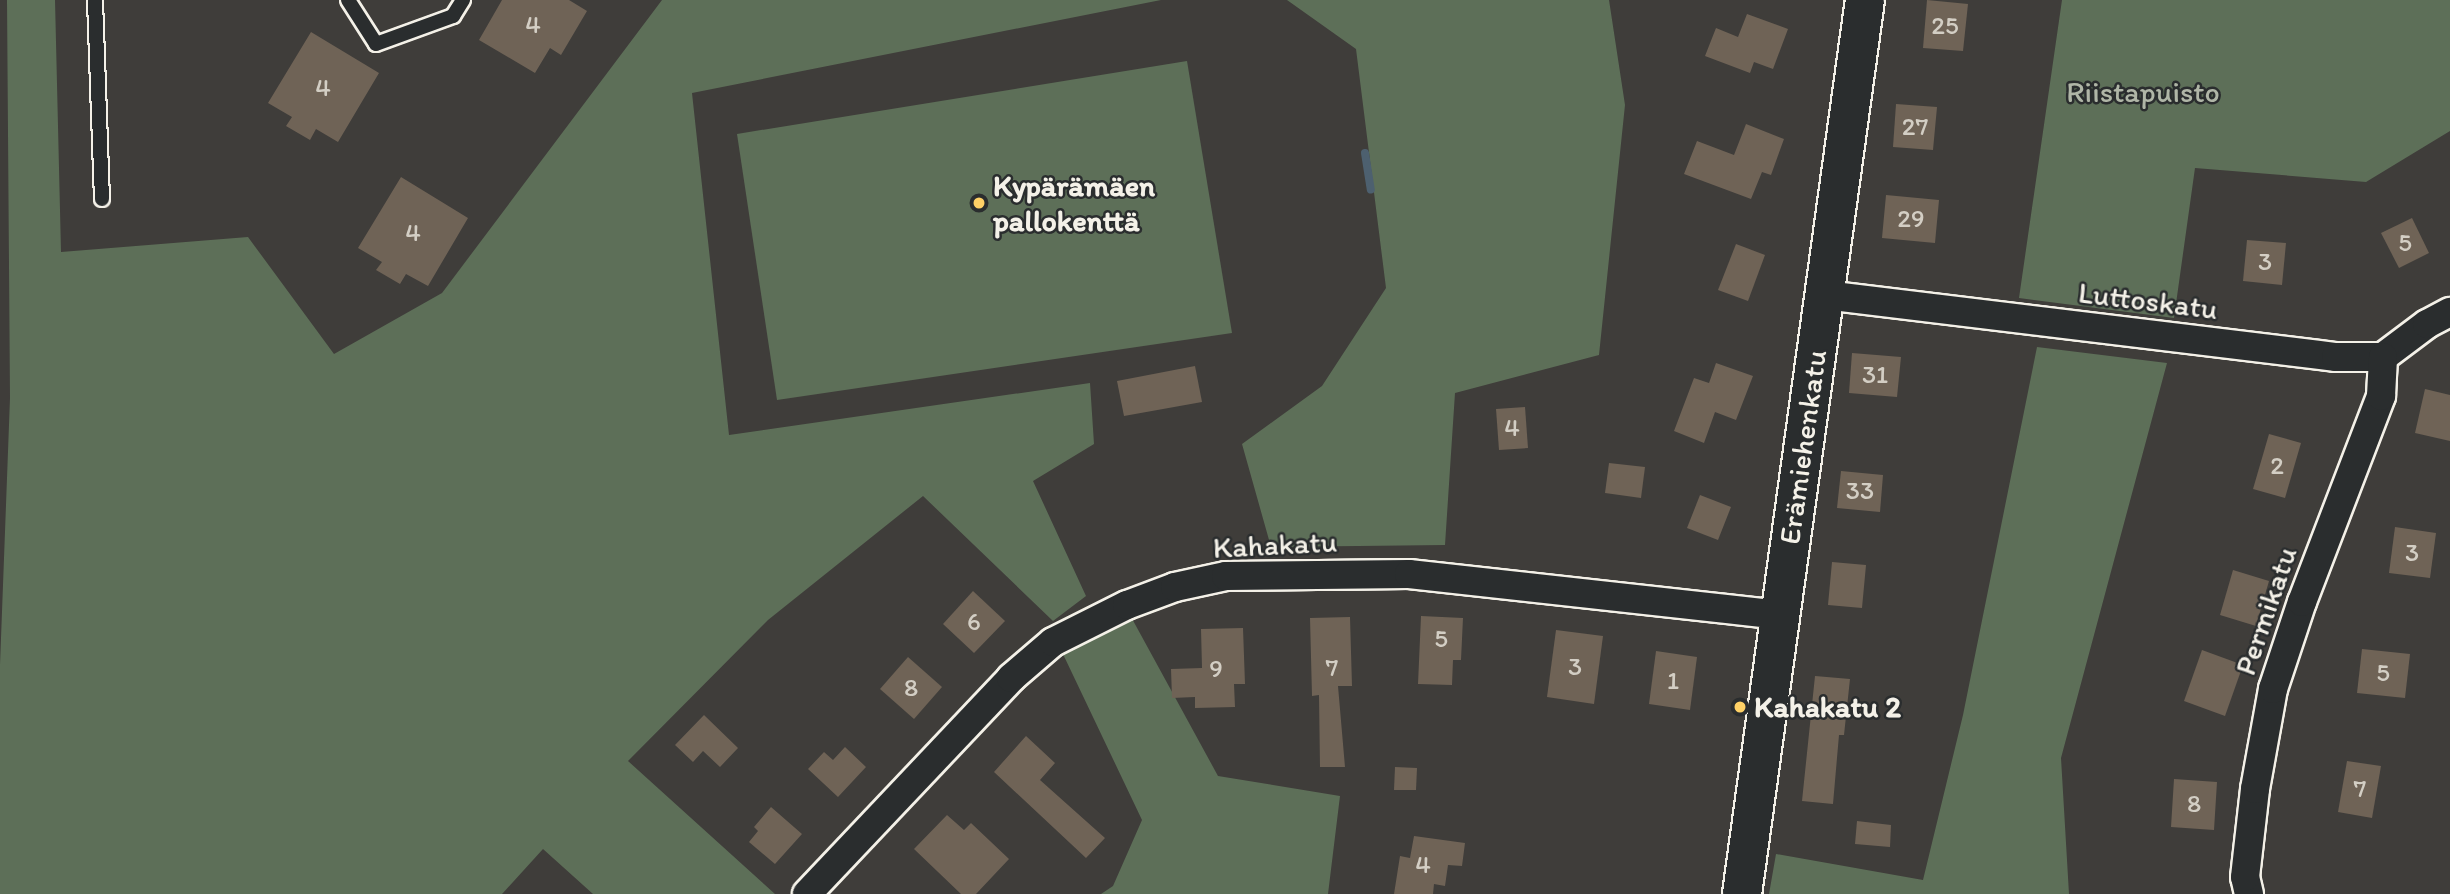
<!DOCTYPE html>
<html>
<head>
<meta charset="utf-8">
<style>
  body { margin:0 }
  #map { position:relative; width:2450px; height:894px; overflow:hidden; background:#3f3d3a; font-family:Itim,sans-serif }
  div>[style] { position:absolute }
  .green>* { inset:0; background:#5d6f58 }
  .stream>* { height:8px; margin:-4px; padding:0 4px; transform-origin:4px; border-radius:4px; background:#4d606f }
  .building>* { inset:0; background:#6f6356 }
  .roads { filter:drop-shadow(2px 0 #f4f1e8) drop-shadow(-2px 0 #f4f1e8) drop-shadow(0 2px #f4f1e8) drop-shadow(0 -2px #f4f1e8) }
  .lane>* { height:14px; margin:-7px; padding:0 7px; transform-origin:7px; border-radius:7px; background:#2a2d2e }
  .street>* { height:28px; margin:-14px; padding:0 14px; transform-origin:14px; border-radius:14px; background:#2a2d2e }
  .secondary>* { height:38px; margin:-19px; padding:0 19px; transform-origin:19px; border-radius:19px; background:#2a2d2e }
  .dots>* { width:19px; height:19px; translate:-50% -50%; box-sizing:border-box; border:4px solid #2a2d2e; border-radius:50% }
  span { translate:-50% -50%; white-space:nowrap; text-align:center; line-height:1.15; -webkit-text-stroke:5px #2a2d2e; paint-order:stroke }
  .number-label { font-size:26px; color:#d3cec4 }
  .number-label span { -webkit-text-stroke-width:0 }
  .park-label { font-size:30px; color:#b0b6a7 }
  .poi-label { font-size:30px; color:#f4f1e8; font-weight:700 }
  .left { translate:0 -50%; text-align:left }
  .street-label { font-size:30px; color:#f4f1e8 }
</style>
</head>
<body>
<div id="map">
  <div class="green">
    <div style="clip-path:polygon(7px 0,55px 0,61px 252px,248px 237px,334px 354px,442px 293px,662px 0,1161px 0,692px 93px,729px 435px,1090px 383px,1094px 444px,1033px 481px,1086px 596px,1053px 621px,923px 496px,768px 620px,628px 761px,775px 894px,593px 894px,543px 849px,502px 894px,0 894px,0 665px,10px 398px)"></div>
    <div style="clip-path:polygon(1287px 0,1609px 0,1625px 105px,1599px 355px,1455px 393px,1445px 545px,1271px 547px,1242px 444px,1322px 386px,1386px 288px,1356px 49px)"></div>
    <div style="clip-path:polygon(2062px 0,2450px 0,2450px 131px,2366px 182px,2195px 168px,2174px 318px,2019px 298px)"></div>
    <div style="clip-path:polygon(1187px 61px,1232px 333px,777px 400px,737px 134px)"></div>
    <div style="clip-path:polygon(2037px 347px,2167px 363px,2061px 758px,2069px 894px,1769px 894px,1776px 854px,1923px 880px,1963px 715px)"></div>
    <div style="clip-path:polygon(1130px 615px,1218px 776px,1340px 796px,1328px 894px,1101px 894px,1113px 886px,1142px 820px,1062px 652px)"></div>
  </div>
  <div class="stream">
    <div style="left:1365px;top:153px;width:37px;rotate:81deg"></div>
  </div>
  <div class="building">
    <div style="clip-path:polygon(502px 0,569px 0,587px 11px,561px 55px,550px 48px,535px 73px,479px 40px)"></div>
    <div style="clip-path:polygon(1927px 0,1968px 4px,1963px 51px,1923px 48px)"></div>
    <div style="clip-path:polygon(1747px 14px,1788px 29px,1773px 69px,1754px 62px,1750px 73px,1705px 56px,1716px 28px,1738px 37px)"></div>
    <div style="clip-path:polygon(311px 32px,379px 73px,338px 142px,316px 129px,310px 140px,286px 126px,292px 117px,268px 103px)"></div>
    <div style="clip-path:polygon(1896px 104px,1937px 107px,1933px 150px,1893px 147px)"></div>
    <div style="clip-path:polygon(1746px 124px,1784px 139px,1771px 175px,1762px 172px,1751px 199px,1684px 174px,1697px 141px,1734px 155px)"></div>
    <div style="clip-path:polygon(401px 177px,468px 218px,428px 286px,406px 274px,400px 284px,376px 270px,382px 262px,358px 248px)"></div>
    <div style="clip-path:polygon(1886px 195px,1939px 200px,1935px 243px,1882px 238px)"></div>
    <div style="clip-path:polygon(2412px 218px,2429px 253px,2399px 268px,2381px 233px)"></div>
    <div style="clip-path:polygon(2247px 240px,2286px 243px,2282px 285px,2243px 281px)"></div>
    <div style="clip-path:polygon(1736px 244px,1765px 255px,1748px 301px,1718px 290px)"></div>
    <div style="clip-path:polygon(1852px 353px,1901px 357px,1897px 397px,1849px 393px)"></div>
    <div style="clip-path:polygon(1716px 363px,1753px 376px,1736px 420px,1715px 412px,1704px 443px,1674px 431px,1694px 378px,1709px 383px)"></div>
    <div style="clip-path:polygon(1195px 366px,1202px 402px,1124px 416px,1117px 381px)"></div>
    <div style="clip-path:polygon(2425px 389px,2450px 395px,2450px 441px,2415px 433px)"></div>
    <div style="clip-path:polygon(1525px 407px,1528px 448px,1499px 450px,1496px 409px)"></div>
    <div style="clip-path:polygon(2269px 434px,2301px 443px,2285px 498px,2253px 489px)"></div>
    <div style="clip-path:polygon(1609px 463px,1645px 467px,1641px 498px,1605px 493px)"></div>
    <div style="clip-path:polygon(1841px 471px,1883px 475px,1880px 512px,1837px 508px)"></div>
    <div style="clip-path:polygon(1700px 495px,1731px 507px,1718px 540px,1687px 528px)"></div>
    <div style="clip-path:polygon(2395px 527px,2436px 533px,2430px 578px,2389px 573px)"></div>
    <div style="clip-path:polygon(1832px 562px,1866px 565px,1862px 608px,1828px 605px)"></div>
    <div style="clip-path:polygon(2233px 570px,2269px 581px,2256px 626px,2220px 615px)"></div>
    <div style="clip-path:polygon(973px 591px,1005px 621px,974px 653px,943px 624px)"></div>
    <div style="clip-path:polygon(1421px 616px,1463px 618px,1461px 660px,1453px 660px,1452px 685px,1418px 684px)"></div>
    <div style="clip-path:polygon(1350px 617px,1352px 686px,1338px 686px,1345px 767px,1320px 767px,1319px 695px,1312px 696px,1310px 618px)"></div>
    <div style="clip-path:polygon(1243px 628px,1245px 684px,1234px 684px,1235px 707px,1195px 708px,1195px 697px,1172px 698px,1171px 669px,1202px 668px,1201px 629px)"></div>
    <div style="clip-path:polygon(1556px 630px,1603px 636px,1594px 704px,1547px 697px)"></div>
    <div style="clip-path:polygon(2362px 649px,2410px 654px,2405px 698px,2357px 693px)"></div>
    <div style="clip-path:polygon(2202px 650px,2243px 665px,2225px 716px,2184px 701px)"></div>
    <div style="clip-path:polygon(1656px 651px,1697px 657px,1690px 710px,1649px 704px)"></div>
    <div style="clip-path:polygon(908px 657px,942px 687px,914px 719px,880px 689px)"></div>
    <div style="clip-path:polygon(1815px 676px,1850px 679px,1844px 735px,1839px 735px,1833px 804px,1802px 801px)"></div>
    <div style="clip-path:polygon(704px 715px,738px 748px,720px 767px,703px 751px,693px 762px,675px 745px)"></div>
    <div style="clip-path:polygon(1026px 736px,1055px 763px,1040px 780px,1105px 838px,1086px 858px,994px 772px)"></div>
    <div style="clip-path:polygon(845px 747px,866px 767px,838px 797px,808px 769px,824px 752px,833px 760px)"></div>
    <div style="clip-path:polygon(2347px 761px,2381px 766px,2372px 818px,2338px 812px)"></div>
    <div style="clip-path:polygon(1395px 767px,1417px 768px,1416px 790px,1394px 790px)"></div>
    <div style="clip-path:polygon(2174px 779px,2217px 782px,2214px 830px,2171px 827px)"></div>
    <div style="clip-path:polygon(771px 807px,802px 834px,775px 864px,749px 842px,758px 831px,754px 827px)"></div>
    <div style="clip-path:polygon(947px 815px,964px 830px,971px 823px,1009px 859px,976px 894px,961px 894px,914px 849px)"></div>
    <div style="clip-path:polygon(1857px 821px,1891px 825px,1890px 847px,1855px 844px)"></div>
    <div style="clip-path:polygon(1414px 836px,1465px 843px,1462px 866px,1448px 865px,1445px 886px,1434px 884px,1433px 894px,1394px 894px,1400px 856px,1410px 858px)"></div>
  </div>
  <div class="roads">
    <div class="lane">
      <div style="left:95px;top:0;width:199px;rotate:88deg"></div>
      <div style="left:348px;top:0;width:52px;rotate:57.5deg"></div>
      <div style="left:376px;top:44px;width:82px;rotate:-20deg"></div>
      <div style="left:453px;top:16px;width:19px;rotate:-58deg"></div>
    </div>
    <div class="street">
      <div style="left:1825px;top:295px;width:515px;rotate:6.92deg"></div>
      <div style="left:2336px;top:357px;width:47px"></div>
      <div style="left:2383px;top:357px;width:55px;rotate:-36.9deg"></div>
      <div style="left:2427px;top:324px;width:26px;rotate:-28deg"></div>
      <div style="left:807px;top:894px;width:297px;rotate:-46.6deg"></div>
      <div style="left:1011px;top:678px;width:55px;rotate:-40.6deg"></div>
      <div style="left:1053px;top:642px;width:83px;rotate:-26.6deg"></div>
      <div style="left:1127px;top:605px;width:51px;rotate:-20.6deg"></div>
      <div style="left:1175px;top:587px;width:52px;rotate:-12.2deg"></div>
      <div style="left:1226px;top:576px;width:183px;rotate:-0.6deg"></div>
      <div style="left:1409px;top:574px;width:371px;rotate:6.3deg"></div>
      <div style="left:2249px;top:894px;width:17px;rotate:-103deg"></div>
      <div style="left:2245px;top:877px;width:89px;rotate:-83.5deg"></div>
      <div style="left:2255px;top:789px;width:102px;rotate:-79.8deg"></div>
      <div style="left:2273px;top:689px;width:92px;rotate:-71.6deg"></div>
      <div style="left:2302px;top:602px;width:221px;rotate:-69deg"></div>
      <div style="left:2381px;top:396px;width:39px;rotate:-87deg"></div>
    </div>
    <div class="secondary">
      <div style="left:1742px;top:894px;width:902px;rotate:-82.17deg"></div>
    </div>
  </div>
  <div class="dots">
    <div style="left:979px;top:203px;background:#ffd166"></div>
    <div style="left:1740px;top:707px;background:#ffd166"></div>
  </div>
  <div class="number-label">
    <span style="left:533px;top:25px">4</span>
    <span style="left:1945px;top:26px">25</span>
    <span style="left:323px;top:88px">4</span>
    <span style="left:1915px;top:127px">27</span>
    <span style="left:1911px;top:219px">29</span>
    <span style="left:413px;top:233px">4</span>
    <span style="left:2405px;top:243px">5</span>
    <span style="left:2265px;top:262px">3</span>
    <span style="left:1875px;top:375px">31</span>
    <span style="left:1512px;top:428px">4</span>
    <span style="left:2277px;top:466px">2</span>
    <span style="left:1860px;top:491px">33</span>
    <span style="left:2412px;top:553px">3</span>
    <span style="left:974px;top:622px">6</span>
    <span style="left:1441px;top:639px">5</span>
    <span style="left:1575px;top:667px">3</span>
    <span style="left:1332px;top:668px">7</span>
    <span style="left:1216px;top:669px">9</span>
    <span style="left:2383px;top:673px">5</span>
    <span style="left:1673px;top:681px">1</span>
    <span style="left:911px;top:688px">8</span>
    <span style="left:2360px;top:789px">7</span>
    <span style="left:2194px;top:804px">8</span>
    <span style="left:1423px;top:865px">4</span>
  </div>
  <div class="park-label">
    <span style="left:2143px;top:92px">Riistapuisto</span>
  </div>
  <div class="poi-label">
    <span class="left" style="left:993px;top:203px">Kypärämäen<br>pallokenttä</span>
    <span class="left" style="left:1754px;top:707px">Kahakatu 2</span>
  </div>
  <div class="street-label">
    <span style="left:2148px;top:301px;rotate:7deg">Luttoskatu</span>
    <span style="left:1803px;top:447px;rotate:-82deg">Erämiehenkatu</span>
    <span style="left:1275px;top:545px;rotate:-3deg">Kahakatu</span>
    <span style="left:2266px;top:611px;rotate:-71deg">Permikatu</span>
  </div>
</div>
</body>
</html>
